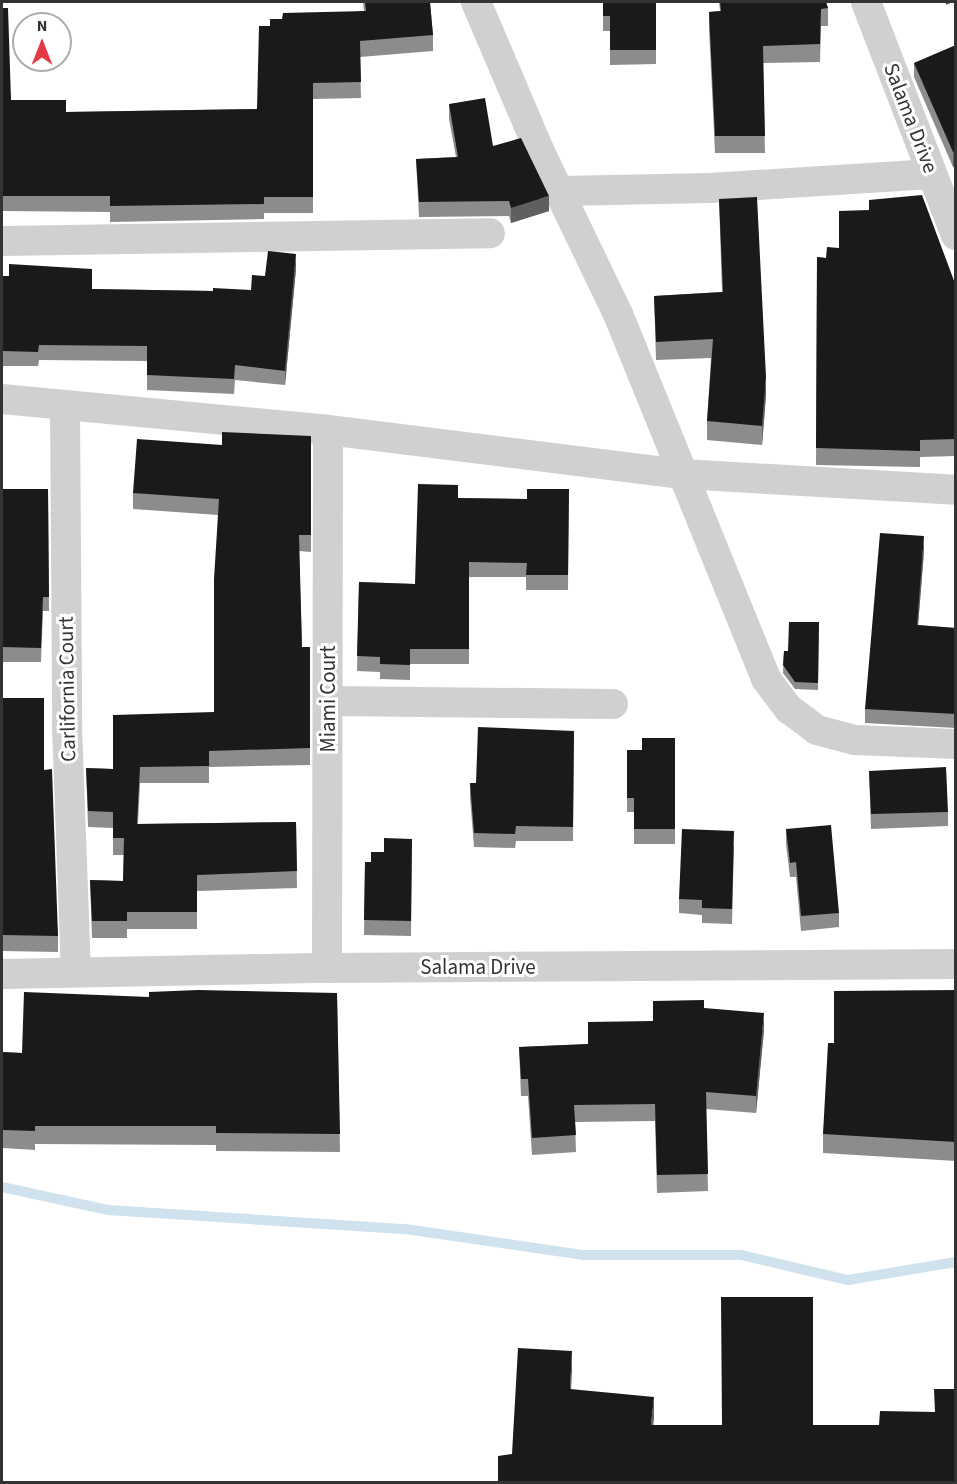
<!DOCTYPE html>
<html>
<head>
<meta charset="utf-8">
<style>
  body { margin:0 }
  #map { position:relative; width:957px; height:1484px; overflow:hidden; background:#fff; font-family:"Source Sans 3",sans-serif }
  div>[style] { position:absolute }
  .stream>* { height:10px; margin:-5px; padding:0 5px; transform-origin:5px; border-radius:5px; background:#cfe2ee }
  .street>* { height:30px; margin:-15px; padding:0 15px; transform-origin:15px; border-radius:15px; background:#d0d0d0 }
  .wall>* { inset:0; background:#8c8c8c }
  .shaded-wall>* { inset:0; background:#5f5f5f }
  .building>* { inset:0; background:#1a1a1a }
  span { translate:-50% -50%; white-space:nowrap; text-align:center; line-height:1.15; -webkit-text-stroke:6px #fff; paint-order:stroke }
  .street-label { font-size:21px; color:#333 }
  .frame { position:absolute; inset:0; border:3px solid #333; pointer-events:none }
  .north { position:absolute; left:12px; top:12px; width:60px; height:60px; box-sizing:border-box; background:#fff; border:2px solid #adadad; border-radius:50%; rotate:0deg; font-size:16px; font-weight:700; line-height:24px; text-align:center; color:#333 }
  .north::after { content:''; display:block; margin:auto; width:21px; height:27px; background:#e63946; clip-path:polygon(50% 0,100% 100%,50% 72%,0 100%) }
</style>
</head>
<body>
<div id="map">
  <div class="stream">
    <div style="left:2px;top:1187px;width:108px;rotate:12.2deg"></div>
    <div style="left:108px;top:1210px;width:298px;rotate:3.7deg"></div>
    <div style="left:405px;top:1229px;width:181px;rotate:8.3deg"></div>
    <div style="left:584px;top:1255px;width:157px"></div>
    <div style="left:741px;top:1255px;width:110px;rotate:13.2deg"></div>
    <div style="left:848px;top:1280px;width:109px;rotate:-9.5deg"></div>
  </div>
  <div class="street">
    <div style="left:476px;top:2px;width:161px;rotate:66.9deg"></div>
    <div style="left:539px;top:150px;width:182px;rotate:64.3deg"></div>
    <div style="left:618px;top:314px;width:394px;rotate:67.9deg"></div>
    <div style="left:766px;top:679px;width:38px;rotate:53deg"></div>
    <div style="left:789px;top:709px;width:35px;rotate:37deg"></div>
    <div style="left:817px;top:730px;width:39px;rotate:15deg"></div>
    <div style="left:855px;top:740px;width:101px;rotate:2.3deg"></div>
    <div style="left:866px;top:2px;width:250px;rotate:68.9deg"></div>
    <div style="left:560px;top:191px;width:150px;rotate:-1.1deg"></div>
    <div style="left:710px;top:188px;width:222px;rotate:-3.6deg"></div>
    <div style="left:2px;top:241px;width:488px;rotate:-0.9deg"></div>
    <div style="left:2px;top:399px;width:327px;rotate:5.4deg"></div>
    <div style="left:328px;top:430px;width:357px;rotate:7.1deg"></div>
    <div style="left:682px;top:474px;width:274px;rotate:3.3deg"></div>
    <div style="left:65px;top:406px;width:321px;rotate:89.6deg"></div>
    <div style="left:67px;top:727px;width:245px;rotate:87.9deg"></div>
    <div style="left:329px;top:701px;width:284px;rotate:0.6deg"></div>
    <div style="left:327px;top:968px;width:538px;rotate:-89.89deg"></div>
    <div style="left:2px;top:974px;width:325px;rotate:-1.1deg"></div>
    <div style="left:327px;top:968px;width:629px;rotate:-0.36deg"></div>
  </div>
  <div class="wall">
    <div style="clip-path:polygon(363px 2px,430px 2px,433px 35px,433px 51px,360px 57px,361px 98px,313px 99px,313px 213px,264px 213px,264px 219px,110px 222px,110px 212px,2px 211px,2px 8px,11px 100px,66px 112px,257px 109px,270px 26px,282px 19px,364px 11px)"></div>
    <div style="clip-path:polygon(603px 2px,656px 2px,656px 64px,610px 65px,610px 31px,603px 31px)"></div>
    <div style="clip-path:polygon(719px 2px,826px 2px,828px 8px,828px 26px,821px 26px,820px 62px,763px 63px,765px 153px,715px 153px,709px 29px,709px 12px,720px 11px)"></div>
    <div style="clip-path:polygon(956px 45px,956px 166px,953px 167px,914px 77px,914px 63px)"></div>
    <div style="clip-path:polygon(449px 104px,493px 146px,549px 211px,511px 223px,509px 216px,419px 217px,416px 159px,456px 157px,449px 119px)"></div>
    <div style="clip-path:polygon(719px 199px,766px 395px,762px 445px,707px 440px,707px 421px,711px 358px,656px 360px,654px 296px,722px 292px)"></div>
    <div style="clip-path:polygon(869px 210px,956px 286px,956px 456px,920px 457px,920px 467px,816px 465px,817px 257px,826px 258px,839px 248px)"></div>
    <div style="clip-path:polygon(296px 269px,285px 385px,235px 380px,234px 394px,147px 390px,147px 361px,39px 360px,38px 366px,2px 366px,2px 276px,92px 289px,213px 291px,251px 290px,265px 276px)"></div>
    <div style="clip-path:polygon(311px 436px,311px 552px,299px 551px,302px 647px,310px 647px,310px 765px,209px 767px,209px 783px,140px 783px,138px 824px,296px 822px,297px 888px,197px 891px,197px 929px,127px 929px,127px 938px,92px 938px,90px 880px,123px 881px,124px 855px,113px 855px,113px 828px,88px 827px,86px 768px,113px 769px,214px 712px,218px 515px,133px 509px,133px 493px,222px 445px)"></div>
    <div style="clip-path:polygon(2px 489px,48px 489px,49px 611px,43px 611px,41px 662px,2px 662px)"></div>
    <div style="clip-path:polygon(569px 489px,568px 590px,526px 590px,526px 577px,469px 577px,469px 664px,410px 664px,410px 680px,380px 679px,380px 672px,357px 671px,359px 582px,415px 584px,458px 498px,527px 499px)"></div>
    <div style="clip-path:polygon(924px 551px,918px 625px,956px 628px,956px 728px,865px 723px,865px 709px)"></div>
    <div style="clip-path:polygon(819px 622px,818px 690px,795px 689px,783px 673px,784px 651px,788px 651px)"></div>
    <div style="clip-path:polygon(2px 698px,44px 770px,58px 936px,58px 952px,2px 951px)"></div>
    <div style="clip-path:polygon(574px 731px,573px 841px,516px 841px,515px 848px,474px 847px,470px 797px,470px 783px,476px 783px)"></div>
    <div style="clip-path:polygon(675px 738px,675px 844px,634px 844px,634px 812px,627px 812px,627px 750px,642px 750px)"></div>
    <div style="clip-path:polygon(869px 771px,948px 812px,948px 826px,871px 829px)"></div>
    <div style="clip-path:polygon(786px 829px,839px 913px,839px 927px,801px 931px,796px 877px,790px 877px,786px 844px)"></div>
    <div style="clip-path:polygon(412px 839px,411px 936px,364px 935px,365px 862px,371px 862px,384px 852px)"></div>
    <div style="clip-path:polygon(734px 845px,732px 924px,702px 923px,702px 915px,679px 913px,679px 899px)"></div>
    <div style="clip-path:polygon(956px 990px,956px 1161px,823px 1153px,823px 1134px,834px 1043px)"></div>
    <div style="clip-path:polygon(337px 993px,340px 1152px,216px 1151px,216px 1145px,35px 1144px,35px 1150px,3px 1148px,3px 1159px,2px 1159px,2px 1052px,22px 1053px,149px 997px)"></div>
    <div style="clip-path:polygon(704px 1008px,764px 1030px,756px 1113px,706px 1109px,708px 1191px,657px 1193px,655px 1121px,575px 1122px,576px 1152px,532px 1155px,528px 1096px,521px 1096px,519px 1047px,588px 1044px,653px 1021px)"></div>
  </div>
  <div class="shaded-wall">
    <div style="clip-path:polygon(946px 2px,953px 2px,946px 5px)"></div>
    <div style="clip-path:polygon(956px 151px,956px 166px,953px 167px,953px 152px)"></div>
    <div style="clip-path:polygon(549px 196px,549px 211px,511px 223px,511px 208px)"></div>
    <div style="clip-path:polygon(296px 254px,296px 269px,285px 385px,285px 371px)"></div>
    <div style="clip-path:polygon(766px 377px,766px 395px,762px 445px,762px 426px)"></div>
    <div style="clip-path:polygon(924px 536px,924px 551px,917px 639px,917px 625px)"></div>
    <div style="clip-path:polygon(764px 1013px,764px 1030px,756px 1113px,756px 1096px)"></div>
    <div style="clip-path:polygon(572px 1351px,572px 1372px,570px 1409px,570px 1389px)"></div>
    <div style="clip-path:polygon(654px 1397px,654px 1418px,651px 1446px,651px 1425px)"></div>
  </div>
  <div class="building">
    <div style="clip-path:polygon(365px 2px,430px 2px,433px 35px,360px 41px,361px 82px,313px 83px,313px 197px,264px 197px,264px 204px,110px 206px,110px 196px,2px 196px,2px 8px,8px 8px,11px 100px,66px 100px,66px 112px,257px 109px,259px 26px,270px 26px,270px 19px,282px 19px,283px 13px,366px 11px)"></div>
    <div style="clip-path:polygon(603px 2px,656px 2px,656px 50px,610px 50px,610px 16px,603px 16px)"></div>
    <div style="clip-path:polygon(720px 2px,826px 2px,828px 8px,821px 9px,820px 44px,763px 46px,765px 136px,715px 136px,709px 12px,721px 11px)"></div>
    <div style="clip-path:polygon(956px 45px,956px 151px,953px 152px,914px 63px)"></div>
    <div style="clip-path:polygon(485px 98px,493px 146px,521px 138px,549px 196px,511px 208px,509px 201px,419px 202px,416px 159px,458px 157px,449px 104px)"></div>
    <div style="clip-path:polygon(922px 195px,956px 286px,956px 439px,920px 440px,920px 451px,816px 448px,817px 257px,826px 258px,827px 247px,839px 248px,839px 211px,869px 210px,869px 200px)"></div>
    <div style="clip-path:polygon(757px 197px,766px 377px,762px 426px,707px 421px,713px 339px,656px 342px,654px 296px,723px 292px,719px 199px)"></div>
    <div style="clip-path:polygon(268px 251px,296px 254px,285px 371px,235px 365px,234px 379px,147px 375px,147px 346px,39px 345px,38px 352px,2px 351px,2px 276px,9px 276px,9px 264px,92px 269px,92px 289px,213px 291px,213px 288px,251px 290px,252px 275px,265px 276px)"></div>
    <div style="clip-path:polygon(222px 432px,311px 436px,311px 535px,299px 535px,302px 647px,310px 647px,310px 748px,209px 751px,209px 766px,140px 767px,137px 824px,296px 822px,297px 871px,197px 875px,197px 912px,127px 912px,127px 921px,92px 921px,90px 880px,123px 881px,124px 838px,113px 838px,113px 812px,88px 811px,86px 768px,113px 769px,113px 715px,214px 712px,214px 579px,219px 499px,133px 493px,137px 439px,222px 445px)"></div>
    <div style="clip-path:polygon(418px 484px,458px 485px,458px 498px,527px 499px,527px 489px,569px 489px,568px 575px,526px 575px,527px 563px,469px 562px,469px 649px,410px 649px,410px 665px,380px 664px,380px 657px,357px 656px,359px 582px,415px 584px)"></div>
    <div style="clip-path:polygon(2px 489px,48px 489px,49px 597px,43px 597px,41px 648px,2px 647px)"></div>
    <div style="clip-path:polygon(880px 533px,924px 536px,917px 625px,956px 628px,956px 714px,865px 709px)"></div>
    <div style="clip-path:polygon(789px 622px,819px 622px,818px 683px,795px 682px,783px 665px,784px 651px,788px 651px)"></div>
    <div style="clip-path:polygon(2px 698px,44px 698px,44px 770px,52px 769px,58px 936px,2px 935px)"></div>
    <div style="clip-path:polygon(478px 727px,574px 731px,573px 827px,516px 826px,515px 834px,474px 833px,470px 783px,476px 783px)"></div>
    <div style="clip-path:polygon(642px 738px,675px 738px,675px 829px,634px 829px,634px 798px,627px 798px,627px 750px,642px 750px)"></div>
    <div style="clip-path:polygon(946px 767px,948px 812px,871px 814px,869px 771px)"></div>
    <div style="clip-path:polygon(831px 825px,839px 913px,801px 916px,796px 862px,790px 863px,786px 829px)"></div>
    <div style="clip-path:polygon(682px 829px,734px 831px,732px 909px,702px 908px,702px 900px,679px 899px)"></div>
    <div style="clip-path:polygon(384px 838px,412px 839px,411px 921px,364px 920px,365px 862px,371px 862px,371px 852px,384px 852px)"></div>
    <div style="clip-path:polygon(198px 990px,337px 993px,340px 1134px,216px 1133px,216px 1126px,35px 1126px,35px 1131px,3px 1130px,3px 1140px,2px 1140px,2px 1052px,22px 1053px,24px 992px,149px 997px,149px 992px)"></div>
    <div style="clip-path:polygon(956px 990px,956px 1142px,823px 1134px,828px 1043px,834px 1043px,834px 991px)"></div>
    <div style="clip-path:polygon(704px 1000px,704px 1008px,764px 1013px,756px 1096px,706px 1092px,708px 1174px,657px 1175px,655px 1104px,574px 1105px,576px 1135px,532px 1138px,528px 1079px,521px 1079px,519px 1047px,588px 1044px,588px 1022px,653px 1021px,653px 1001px)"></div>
    <div style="clip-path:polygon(721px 1297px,813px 1297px,813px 1425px,879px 1425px,880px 1411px,935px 1412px,934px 1389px,956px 1389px,956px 1482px,498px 1482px,498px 1456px,512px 1454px,518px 1348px,572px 1351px,570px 1389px,654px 1397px,651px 1425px,722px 1425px)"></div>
  </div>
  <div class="street-label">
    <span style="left:911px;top:118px;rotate:69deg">Salama Drive</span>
    <span style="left:67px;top:689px;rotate:-91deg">Carlifornia Court</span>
    <span style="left:328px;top:699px;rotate:-90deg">Miami Court</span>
    <span style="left:478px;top:967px">Salama Drive</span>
  </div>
  <div class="frame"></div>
  <div class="north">N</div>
</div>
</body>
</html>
